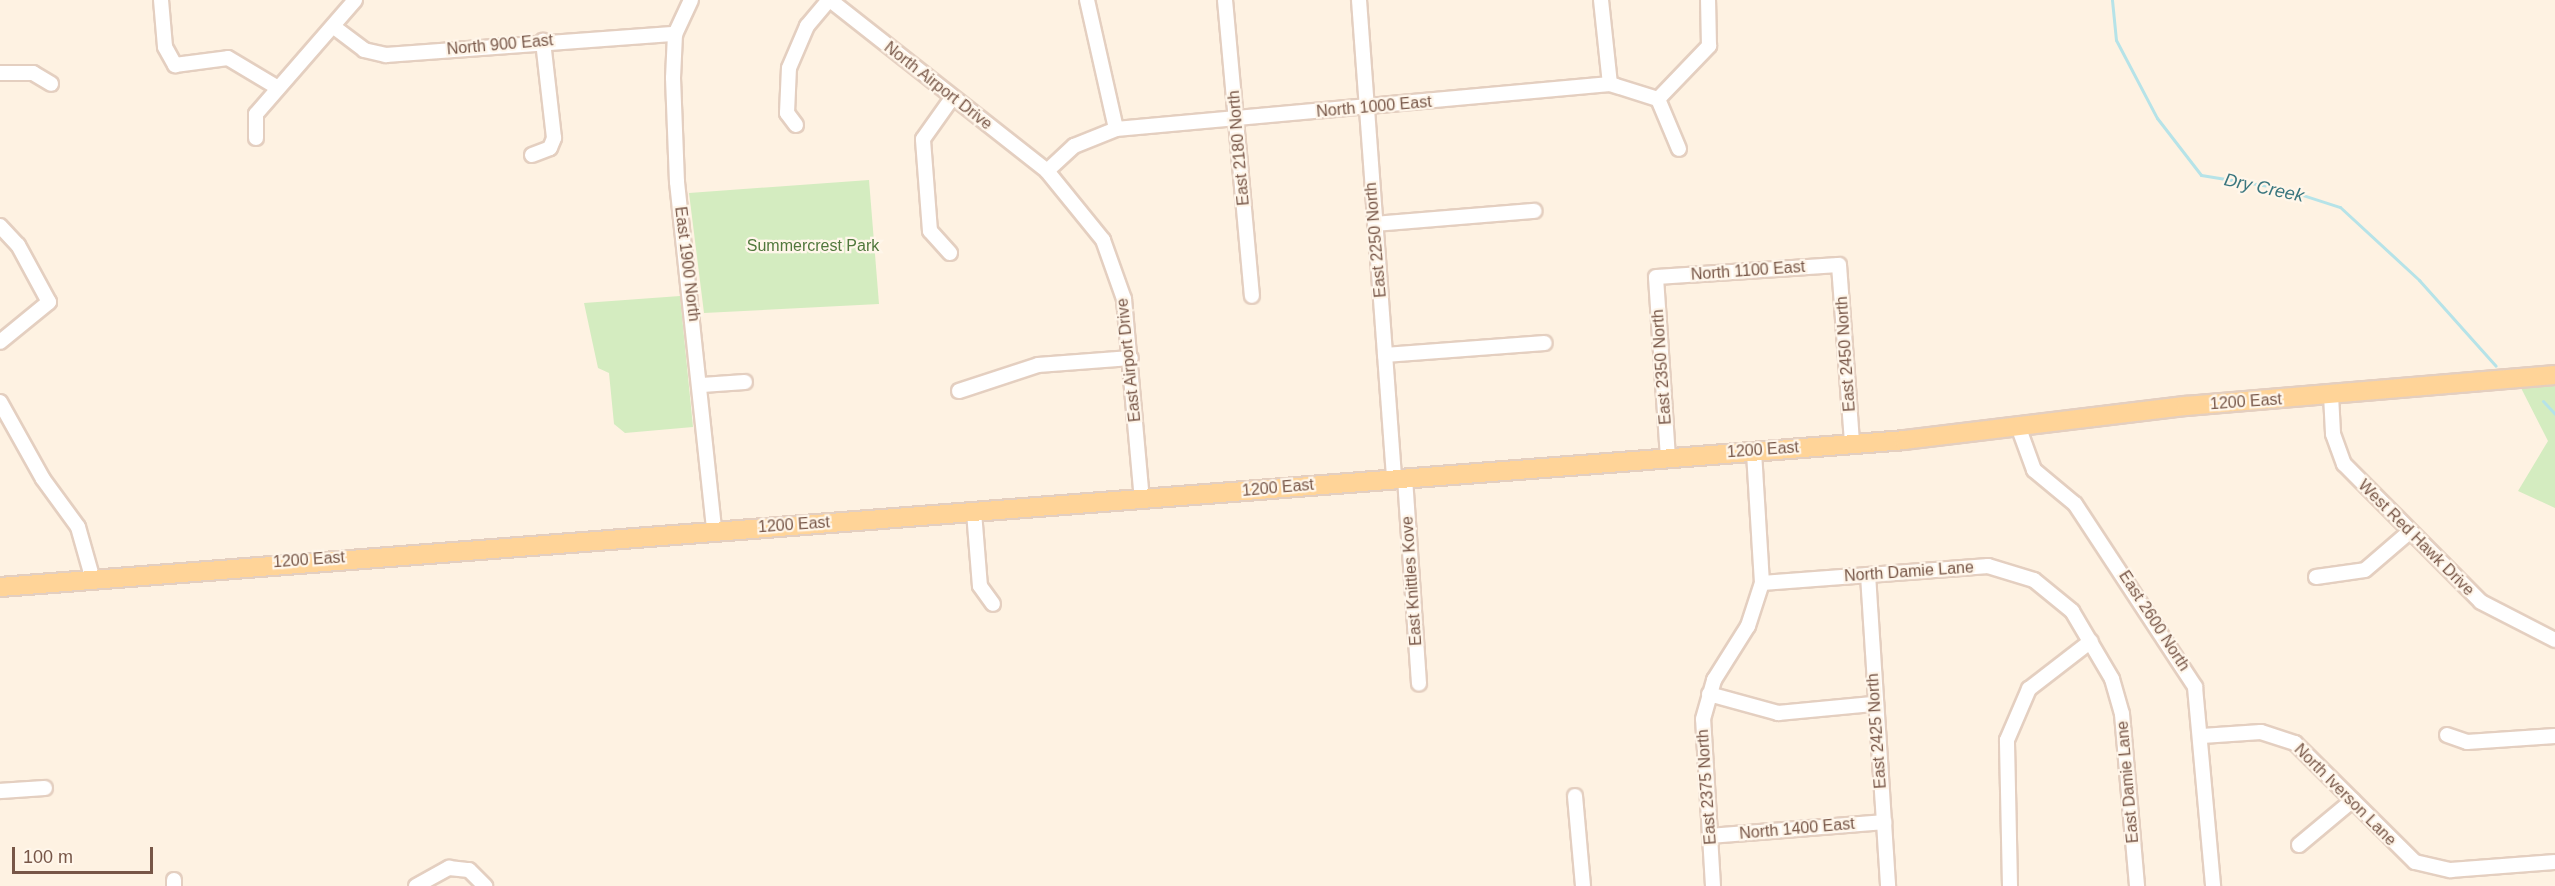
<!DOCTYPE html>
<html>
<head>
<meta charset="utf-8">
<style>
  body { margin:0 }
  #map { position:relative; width:2555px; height:886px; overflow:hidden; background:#fef2e2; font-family:Arial,sans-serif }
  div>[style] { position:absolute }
  .green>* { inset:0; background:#d4ecc0 }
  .stream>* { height:3px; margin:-1.5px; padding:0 1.5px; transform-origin:1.5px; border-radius:1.5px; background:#b6e3e8 }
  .roads { filter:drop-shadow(2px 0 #e4cfc0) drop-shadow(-2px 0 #e4cfc0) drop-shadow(0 2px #e4cfc0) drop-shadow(0 -2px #e4cfc0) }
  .minor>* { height:14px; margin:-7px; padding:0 7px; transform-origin:7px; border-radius:7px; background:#fff }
  .major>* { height:18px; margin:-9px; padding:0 9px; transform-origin:9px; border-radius:9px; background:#ffd498 }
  span { translate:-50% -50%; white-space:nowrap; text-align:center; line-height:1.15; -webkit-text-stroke:4.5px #fff6ea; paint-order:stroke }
  .street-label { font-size:16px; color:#775647 }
  .park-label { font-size:16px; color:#50783c }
  .water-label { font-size:18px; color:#3a767e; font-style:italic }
  .scale { position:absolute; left:12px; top:847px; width:141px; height:27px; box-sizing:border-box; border:3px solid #775647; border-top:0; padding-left:8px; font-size:18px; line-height:21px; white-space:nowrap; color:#775647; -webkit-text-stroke:4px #fff6ea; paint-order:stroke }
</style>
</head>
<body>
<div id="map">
  <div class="green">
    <div style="clip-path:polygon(869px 180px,879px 304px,704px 313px,689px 193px)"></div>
    <div style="clip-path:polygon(680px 296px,693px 427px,625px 433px,614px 424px,609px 373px,598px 368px,584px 303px)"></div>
    <div style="clip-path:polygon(2555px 383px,2555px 508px,2518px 491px,2548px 441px,2519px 384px)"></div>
  </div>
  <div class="stream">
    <div style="left:2112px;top:0;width:40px;rotate:84.3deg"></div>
    <div style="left:2116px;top:40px;width:88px;rotate:62.3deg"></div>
    <div style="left:2157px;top:118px;width:72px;rotate:52.3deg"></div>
    <div style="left:2201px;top:175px;width:81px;rotate:9.2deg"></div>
    <div style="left:2281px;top:188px;width:62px;rotate:17.9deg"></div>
    <div style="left:2340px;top:207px;width:108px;rotate:42.7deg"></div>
    <div style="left:2419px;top:280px;width:115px;rotate:48.2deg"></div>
    <div style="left:2543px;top:401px;width:18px;rotate:47deg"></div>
  </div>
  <div class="roads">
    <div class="minor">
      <div style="left:161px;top:0;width:47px;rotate:85.1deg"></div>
      <div style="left:165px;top:47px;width:21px;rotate:61deg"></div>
      <div style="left:175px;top:65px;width:53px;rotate:-7.5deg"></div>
      <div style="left:228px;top:58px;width:58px;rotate:31deg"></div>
      <div style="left:691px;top:0;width:38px;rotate:115deg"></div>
      <div style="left:675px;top:34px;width:44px;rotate:92.6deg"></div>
      <div style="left:673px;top:78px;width:104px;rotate:87.8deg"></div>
      <div style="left:677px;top:182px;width:351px;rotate:83.9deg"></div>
      <div style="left:830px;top:0;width:276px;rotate:38.2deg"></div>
      <div style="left:1047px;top:171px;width:89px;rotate:50.9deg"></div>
      <div style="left:1103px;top:240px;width:63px;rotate:70.4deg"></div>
      <div style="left:1124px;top:299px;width:202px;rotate:84.9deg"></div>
      <div style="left:1087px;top:0;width:132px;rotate:77.3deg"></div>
      <div style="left:1225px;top:0;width:297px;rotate:84.8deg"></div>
      <div style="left:1359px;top:0;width:480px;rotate:85.8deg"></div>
      <div style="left:1601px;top:0;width:84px;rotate:83.9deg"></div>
      <div style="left:334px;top:27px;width:38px;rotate:37deg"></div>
      <div style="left:364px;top:50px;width:23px;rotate:13deg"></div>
      <div style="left:386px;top:55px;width:290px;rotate:-4.2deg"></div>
      <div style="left:0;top:73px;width:33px"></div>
      <div style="left:33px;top:73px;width:21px;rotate:31deg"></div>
      <div style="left:1658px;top:99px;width:74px;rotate:-46.1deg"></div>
      <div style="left:1709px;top:46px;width:46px;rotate:-91.2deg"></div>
      <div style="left:796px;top:125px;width:15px;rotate:-127deg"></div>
      <div style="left:787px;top:113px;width:45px;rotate:-87.5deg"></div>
      <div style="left:789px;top:68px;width:46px;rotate:-66.8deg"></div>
      <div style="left:807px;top:26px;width:34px;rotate:-50deg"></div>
      <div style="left:256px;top:138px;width:24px;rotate:-90deg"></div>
      <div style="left:256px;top:114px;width:151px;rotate:-49deg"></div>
      <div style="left:532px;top:155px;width:19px;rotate:-21deg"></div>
      <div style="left:550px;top:148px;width:11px;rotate:-68deg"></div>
      <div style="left:554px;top:138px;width:98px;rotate:-96.5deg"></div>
      <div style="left:1047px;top:171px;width:37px;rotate:-43deg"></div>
      <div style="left:1074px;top:146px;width:45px;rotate:-22deg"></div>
      <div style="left:1116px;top:129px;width:496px;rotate:-5.2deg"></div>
      <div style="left:1610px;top:84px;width:50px;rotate:17.4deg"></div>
      <div style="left:1658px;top:99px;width:54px;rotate:67.2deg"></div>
      <div style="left:1375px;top:224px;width:160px;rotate:-4.7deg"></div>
      <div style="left:0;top:226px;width:26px;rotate:47deg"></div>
      <div style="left:18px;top:245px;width:65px;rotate:61.5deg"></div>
      <div style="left:49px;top:302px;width:63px;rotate:140.8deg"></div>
      <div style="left:950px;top:253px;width:30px;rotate:-132deg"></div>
      <div style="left:930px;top:231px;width:92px;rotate:-94.4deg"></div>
      <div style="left:923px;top:139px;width:50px;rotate:-54.7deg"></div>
      <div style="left:1385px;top:355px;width:160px;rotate:-4.3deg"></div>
      <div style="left:702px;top:385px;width:43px;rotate:-4deg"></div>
      <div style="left:959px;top:391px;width:83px;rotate:-18.2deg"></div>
      <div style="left:1038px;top:365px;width:93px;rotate:-4.3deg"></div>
      <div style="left:2331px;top:395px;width:39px;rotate:87deg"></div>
      <div style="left:2333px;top:434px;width:32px;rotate:70deg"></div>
      <div style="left:2344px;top:464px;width:194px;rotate:45.2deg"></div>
      <div style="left:2481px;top:602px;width:83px;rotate:27.2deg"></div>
      <div style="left:0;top:402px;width:88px;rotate:60.8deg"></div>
      <div style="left:43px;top:479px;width:59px;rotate:53.9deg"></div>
      <div style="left:78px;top:527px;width:55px;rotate:74.2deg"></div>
      <div style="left:2018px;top:426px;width:47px;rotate:70deg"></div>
      <div style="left:2034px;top:470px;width:53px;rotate:39.7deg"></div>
      <div style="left:2075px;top:504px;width:219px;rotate:56.7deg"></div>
      <div style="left:2195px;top:687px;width:200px;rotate:84.8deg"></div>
      <div style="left:1668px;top:458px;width:181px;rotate:-93.8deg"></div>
      <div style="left:1656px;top:277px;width:183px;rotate:-3.8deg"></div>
      <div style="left:1839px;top:265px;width:179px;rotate:85.8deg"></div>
      <div style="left:1405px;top:478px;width:206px;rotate:86.1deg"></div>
      <div style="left:974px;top:512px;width:74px;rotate:85.4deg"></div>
      <div style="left:980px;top:586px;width:22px;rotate:54deg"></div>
      <div style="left:1868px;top:575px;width:312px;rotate:86.3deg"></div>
      <div style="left:2316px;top:577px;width:49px;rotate:-8.1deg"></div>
      <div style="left:2365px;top:570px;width:57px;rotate:-40.7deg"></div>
      <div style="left:1762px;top:583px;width:227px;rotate:-4.3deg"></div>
      <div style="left:1988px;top:566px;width:48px;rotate:16.9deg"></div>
      <div style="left:2034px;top:580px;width:49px;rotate:39.2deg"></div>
      <div style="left:2072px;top:611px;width:79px;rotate:59.5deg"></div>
      <div style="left:2112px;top:679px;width:36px;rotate:74deg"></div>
      <div style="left:2122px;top:714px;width:173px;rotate:85deg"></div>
      <div style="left:1709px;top:694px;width:72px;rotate:15.4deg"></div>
      <div style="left:1778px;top:713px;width:95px;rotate:-5.4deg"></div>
      <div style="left:2447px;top:735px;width:21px;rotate:19deg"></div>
      <div style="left:2467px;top:742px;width:88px;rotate:-3.9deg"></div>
      <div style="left:2202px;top:736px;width:59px;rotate:-3.9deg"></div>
      <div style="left:2261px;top:732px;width:36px;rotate:18deg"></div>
      <div style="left:2295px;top:743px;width:169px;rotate:44.8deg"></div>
      <div style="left:2415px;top:862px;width:37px;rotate:13deg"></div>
      <div style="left:2451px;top:870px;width:104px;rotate:-4.4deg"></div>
      <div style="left:0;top:791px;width:45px;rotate:-3.8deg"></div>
      <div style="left:1575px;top:796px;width:90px;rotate:84.9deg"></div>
      <div style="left:1710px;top:836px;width:175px;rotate:-4.6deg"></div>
      <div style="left:2299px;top:845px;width:70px;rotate:-39.8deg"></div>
      <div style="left:174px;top:880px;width:6px;rotate:90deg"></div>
      <div style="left:416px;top:886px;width:38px;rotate:-29deg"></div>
      <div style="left:449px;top:868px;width:20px;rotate:6deg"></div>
      <div style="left:469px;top:870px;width:23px;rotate:45deg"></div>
      <div style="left:1713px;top:886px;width:167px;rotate:-93.4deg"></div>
      <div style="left:1703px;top:719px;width:41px;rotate:-74.2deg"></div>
      <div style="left:1714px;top:680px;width:64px;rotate:-57.8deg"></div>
      <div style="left:1748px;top:626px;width:45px;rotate:-72deg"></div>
      <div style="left:1762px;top:583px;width:132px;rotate:-93.5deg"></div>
      <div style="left:2010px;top:886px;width:146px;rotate:-91.2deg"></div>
      <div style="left:2007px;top:740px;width:56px;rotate:-66.7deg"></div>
      <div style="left:2029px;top:689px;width:78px;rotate:-37.7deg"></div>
    </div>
    <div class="major">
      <div style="left:0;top:587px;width:1910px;rotate:-4.41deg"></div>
      <div style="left:1904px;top:440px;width:284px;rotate:-6.9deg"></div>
      <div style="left:2186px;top:406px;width:370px;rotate:-4.8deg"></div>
    </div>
  </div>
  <div class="street-label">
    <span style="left:500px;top:45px;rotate:-5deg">North 900 East</span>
    <span style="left:938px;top:86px;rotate:38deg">North Airport Drive</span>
    <span style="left:1374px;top:107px;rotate:-5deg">North 1000 East</span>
    <span style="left:1239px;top:148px;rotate:-95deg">East 2180 North</span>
    <span style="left:1376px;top:240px;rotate:-95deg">East 2250 North</span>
    <span style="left:687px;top:264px;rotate:83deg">East 1900 North</span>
    <span style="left:1748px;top:271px;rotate:-4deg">North 1100 East</span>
    <span style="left:1846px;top:354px;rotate:-94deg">East 2450 North</span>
    <span style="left:1129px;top:360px;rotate:-96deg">East Airport Drive</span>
    <span style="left:1662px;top:367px;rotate:-94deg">East 2350 North</span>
    <span style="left:2246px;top:402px;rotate:-4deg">1200 East</span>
    <span style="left:1763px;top:450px;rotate:-4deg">1200 East</span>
    <span style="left:1278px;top:488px;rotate:-5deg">1200 East</span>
    <span style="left:794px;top:525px;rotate:-4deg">1200 East</span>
    <span style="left:2416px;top:538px;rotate:45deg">West Red Hawk Drive</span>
    <span style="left:309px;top:560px;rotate:-4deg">1200 East</span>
    <span style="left:1909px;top:572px;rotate:-4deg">North Damie Lane</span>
    <span style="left:1412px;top:581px;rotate:-94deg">East Knittles Kove</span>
    <span style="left:2154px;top:621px;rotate:57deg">East 2600 North</span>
    <span style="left:1877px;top:731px;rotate:-94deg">East 2425 North</span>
    <span style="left:2128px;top:782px;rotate:-95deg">East Damie Lane</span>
    <span style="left:1707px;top:787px;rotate:-94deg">East 2375 North</span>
    <span style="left:2345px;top:795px;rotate:45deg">North Iverson Lane</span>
    <span style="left:1797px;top:829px;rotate:-5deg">North 1400 East</span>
  </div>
  <div class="park-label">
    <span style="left:813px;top:246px">Summercrest Park</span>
  </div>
  <div class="water-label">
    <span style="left:2264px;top:188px;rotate:12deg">Dry Creek</span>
  </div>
  <div class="scale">100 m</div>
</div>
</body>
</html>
